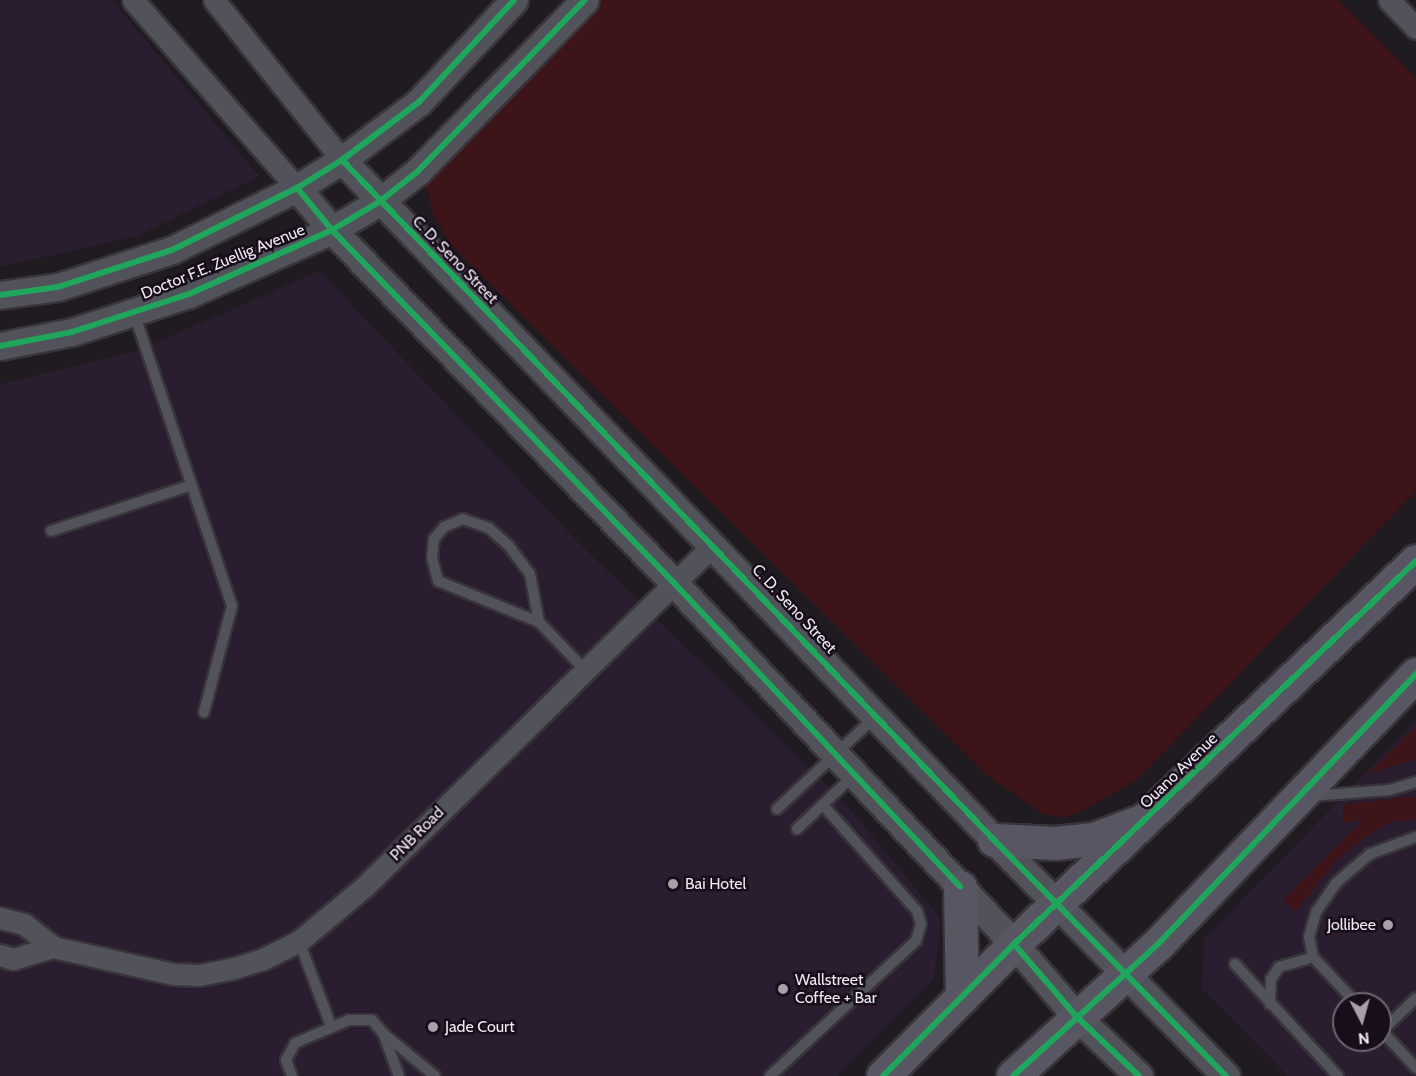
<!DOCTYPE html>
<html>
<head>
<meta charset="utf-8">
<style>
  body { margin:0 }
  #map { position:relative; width:1416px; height:1076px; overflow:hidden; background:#201a21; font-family:Cabin,sans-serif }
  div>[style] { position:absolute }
  .built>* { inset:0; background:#2a1d2f }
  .green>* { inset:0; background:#3d1417 }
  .roads { filter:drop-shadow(2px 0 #383439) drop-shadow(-2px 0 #383439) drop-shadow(0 2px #383439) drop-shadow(0 -2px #383439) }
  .service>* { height:10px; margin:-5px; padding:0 5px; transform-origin:5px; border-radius:5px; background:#52525b }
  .minor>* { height:21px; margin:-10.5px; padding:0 10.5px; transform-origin:10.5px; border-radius:10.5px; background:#52525b }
  .tertiary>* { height:27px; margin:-13.5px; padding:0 13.5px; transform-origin:13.5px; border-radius:13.5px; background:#52525b }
  .trunk>* { height:33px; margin:-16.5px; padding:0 16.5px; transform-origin:16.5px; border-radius:16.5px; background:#585663 }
  .cycleway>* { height:6px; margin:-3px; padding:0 3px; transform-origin:3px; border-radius:3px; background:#20a55d }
  .dots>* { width:16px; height:16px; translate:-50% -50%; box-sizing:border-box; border:3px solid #180e1b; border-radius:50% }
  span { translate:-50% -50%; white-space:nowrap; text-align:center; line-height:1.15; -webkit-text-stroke:5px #180e1b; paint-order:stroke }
  .street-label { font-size:16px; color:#efe8f1 }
  .poi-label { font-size:16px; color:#efe8f1 }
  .left { translate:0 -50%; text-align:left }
  .right { translate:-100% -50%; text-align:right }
  .north { position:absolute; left:1332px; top:992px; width:60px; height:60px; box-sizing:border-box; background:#180e1b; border:2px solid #6e6571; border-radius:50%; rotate:174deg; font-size:16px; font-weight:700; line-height:24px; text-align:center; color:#efe8f1 }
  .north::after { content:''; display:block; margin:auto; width:21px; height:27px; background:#a7a0a8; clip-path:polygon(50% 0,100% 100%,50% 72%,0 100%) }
</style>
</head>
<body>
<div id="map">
  <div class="built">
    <div style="clip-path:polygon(0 0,112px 0,259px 176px,138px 236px,0 267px)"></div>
    <div style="clip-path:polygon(319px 271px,579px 543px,845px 803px,941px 919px,934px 979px,837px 1076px,0 1076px,0 384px,139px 350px)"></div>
    <div style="clip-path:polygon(evenodd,1416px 721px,1416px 1076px,1288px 1076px,1202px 989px,1204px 939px,1416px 721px,1344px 1004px,1380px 1004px,1380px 1040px,1344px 1040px,1344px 1004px)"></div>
  </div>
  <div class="green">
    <div style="clip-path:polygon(603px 0,1338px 0,1416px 78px,1416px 491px,1137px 780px,1082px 811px,1062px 818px,1042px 813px,989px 777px,452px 246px,433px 215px,426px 185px)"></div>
    <div style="clip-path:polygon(1416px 726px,1416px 759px,1368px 774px)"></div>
    <div style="clip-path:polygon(1416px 796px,1416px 819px,1390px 822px,1367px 836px,1338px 859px,1295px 912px,1284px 899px,1364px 819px,1344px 823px,1343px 805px)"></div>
  </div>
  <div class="roads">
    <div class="service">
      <div style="left:134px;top:313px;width:309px;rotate:71.5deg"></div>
      <div style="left:232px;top:606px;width:110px;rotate:104.8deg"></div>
      <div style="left:51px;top:531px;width:148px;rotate:-18.1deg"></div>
      <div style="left:539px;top:622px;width:49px;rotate:-100.6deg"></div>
      <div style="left:530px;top:574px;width:35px;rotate:-127deg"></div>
      <div style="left:509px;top:546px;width:27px;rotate:-138deg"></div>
      <div style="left:489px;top:528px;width:28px;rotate:-161deg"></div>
      <div style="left:463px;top:519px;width:21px;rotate:157deg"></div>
      <div style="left:444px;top:527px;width:16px;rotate:130deg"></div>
      <div style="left:434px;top:539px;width:19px;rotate:96deg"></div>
      <div style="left:432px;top:558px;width:24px;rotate:75deg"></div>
      <div style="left:438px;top:581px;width:109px;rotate:22.1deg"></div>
      <div style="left:539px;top:622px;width:65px;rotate:46.2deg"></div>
      <div style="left:1311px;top:796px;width:79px;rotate:-4.3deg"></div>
      <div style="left:1390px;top:790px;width:27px;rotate:-17deg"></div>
      <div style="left:777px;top:809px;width:134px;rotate:-43.2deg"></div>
      <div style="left:797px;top:829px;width:79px;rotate:-43.5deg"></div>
      <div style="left:299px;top:941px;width:91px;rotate:69.4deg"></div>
      <div style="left:1235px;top:964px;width:152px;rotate:47.4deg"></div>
      <div style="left:1270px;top:1004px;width:25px;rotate:-88deg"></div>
      <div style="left:1271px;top:979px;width:14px;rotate:-56deg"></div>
      <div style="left:1279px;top:967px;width:35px;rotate:-16deg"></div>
      <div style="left:1357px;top:1004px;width:64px;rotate:-133.1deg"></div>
      <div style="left:1313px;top:957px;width:20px;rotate:-101deg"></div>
      <div style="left:1309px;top:937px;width:26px;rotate:-74deg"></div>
      <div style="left:1316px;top:912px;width:35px;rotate:-55deg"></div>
      <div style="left:1336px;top:883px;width:45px;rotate:-40.5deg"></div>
      <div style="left:1370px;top:854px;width:49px;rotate:-20.3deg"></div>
      <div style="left:1380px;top:1029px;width:53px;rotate:47.3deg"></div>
      <div style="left:1382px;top:1031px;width:47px;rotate:-44.1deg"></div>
      <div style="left:384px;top:1034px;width:66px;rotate:39.5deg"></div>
      <div style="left:292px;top:1076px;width:17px;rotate:-111deg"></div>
      <div style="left:286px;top:1060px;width:19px;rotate:-62deg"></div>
      <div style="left:295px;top:1043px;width:59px;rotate:-23.1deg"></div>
      <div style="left:349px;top:1020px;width:23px"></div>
      <div style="left:372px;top:1020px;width:17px;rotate:50deg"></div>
      <div style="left:383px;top:1033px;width:46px;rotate:69.6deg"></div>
      <div style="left:770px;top:1076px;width:199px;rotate:-42.8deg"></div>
      <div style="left:916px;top:941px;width:18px;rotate:-74deg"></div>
      <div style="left:921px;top:924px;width:14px;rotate:-107deg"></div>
      <div style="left:917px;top:911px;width:142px;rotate:-131.6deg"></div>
    </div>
    <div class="minor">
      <div style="left:133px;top:0;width:249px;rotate:48.9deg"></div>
      <div style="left:214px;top:0;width:205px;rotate:51.3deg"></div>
      <div style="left:1389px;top:0;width:39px;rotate:46deg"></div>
      <div style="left:0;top:918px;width:25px;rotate:14deg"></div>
      <div style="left:24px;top:924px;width:37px;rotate:38deg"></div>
      <div style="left:53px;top:947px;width:123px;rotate:12.7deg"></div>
      <div style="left:173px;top:974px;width:26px;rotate:2deg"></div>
      <div style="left:199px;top:975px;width:36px;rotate:-11deg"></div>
      <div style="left:234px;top:968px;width:30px;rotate:-17deg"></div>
      <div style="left:263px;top:959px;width:40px;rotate:-26.6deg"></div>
      <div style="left:299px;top:941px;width:85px;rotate:-39.7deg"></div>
      <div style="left:364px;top:887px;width:490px;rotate:-44.4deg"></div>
      <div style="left:0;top:955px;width:14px;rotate:17deg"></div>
      <div style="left:13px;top:959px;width:42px;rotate:-16.7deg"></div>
    </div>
    <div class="tertiary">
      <div style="left:342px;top:160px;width:942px;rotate:46.2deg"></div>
      <div style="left:994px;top:840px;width:331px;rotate:45.5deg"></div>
      <div style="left:297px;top:188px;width:55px;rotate:50.2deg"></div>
      <div style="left:332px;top:230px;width:492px;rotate:45.9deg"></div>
      <div style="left:674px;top:583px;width:496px;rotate:46.7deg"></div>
      <div style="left:1014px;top:944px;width:95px;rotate:49.3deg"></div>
      <div style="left:1076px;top:1016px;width:87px;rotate:43.6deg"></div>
      <div style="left:0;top:295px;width:59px;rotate:-7.9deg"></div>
      <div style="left:58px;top:287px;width:120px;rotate:-18deg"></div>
      <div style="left:172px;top:250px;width:140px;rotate:-26.4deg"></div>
      <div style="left:297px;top:188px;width:53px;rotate:-31.9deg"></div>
      <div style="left:342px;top:160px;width:96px;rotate:-37deg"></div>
      <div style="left:419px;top:102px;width:139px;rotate:-47deg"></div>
      <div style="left:0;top:346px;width:73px;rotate:-11deg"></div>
      <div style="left:72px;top:332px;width:123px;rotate:-18deg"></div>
      <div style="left:189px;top:294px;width:157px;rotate:-24.1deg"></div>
      <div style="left:332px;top:230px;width:55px;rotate:-30.8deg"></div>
      <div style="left:379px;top:202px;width:48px;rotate:-38.3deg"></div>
      <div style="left:417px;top:172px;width:240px;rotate:-45.7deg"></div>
    </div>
    <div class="trunk">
      <div style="left:994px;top:840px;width:61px;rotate:2.8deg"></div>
      <div style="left:1055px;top:843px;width:39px;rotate:-6deg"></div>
      <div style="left:1094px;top:839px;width:45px;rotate:-20.9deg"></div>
      <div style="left:960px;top:887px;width:110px;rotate:89deg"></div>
      <div style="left:883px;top:1076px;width:186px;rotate:-45.2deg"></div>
      <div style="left:1014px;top:944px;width:555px;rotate:-43.61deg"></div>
      <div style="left:1013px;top:1076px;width:197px;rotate:-42.3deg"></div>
      <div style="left:1159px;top:943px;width:372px;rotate:-46.3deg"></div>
    </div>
  </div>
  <div class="cycleway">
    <div style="left:342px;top:160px;width:942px;rotate:46.2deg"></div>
    <div style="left:994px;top:840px;width:331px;rotate:45.5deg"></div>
    <div style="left:297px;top:188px;width:55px;rotate:50.2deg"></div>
    <div style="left:332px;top:230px;width:492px;rotate:45.9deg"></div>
    <div style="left:674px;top:583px;width:417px;rotate:46.7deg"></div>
    <div style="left:0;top:295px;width:59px;rotate:-7.9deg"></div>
    <div style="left:58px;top:287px;width:120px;rotate:-18deg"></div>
    <div style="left:172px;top:250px;width:140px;rotate:-26.4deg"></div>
    <div style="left:297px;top:188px;width:53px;rotate:-31.9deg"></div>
    <div style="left:342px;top:160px;width:96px;rotate:-37deg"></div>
    <div style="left:419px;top:102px;width:139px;rotate:-47deg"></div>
    <div style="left:0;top:346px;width:73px;rotate:-11deg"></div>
    <div style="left:72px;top:332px;width:123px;rotate:-18deg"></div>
    <div style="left:189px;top:294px;width:157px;rotate:-24.1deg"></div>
    <div style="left:332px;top:230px;width:55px;rotate:-30.8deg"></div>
    <div style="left:379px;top:202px;width:48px;rotate:-38.3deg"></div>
    <div style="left:417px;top:172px;width:240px;rotate:-45.7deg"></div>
    <div style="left:1014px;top:944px;width:95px;rotate:49.3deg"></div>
    <div style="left:1076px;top:1016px;width:87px;rotate:43.6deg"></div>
    <div style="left:883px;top:1076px;width:186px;rotate:-45.2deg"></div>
    <div style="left:1014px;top:944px;width:555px;rotate:-43.61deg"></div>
    <div style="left:1013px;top:1076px;width:197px;rotate:-42.3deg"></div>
    <div style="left:1159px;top:943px;width:372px;rotate:-46.3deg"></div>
  </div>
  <div class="dots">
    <div style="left:673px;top:884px;background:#a7a0a8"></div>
    <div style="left:1388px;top:925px;background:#a7a0a8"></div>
    <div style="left:783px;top:989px;background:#a7a0a8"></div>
    <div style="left:433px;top:1027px;background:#a7a0a8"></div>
  </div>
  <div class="street-label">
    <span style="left:455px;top:260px;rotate:46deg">C. D. Seno Street</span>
    <span style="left:223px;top:262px;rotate:-22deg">Doctor F.E. Zuellig Avenue</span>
    <span style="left:794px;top:609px;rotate:47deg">C. D. Seno Street</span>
    <span style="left:1179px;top:771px;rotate:-44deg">Ouano Avenue</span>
    <span style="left:417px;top:834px;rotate:-45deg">PNB Road</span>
  </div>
  <div class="poi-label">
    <span class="left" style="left:685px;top:884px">Bai Hotel</span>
    <span class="right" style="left:1376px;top:925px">Jollibee</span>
    <span class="left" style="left:795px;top:989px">Wallstreet<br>Coffee + Bar</span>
    <span class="left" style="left:445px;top:1027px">Jade Court</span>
  </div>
  <div class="north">N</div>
</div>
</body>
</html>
